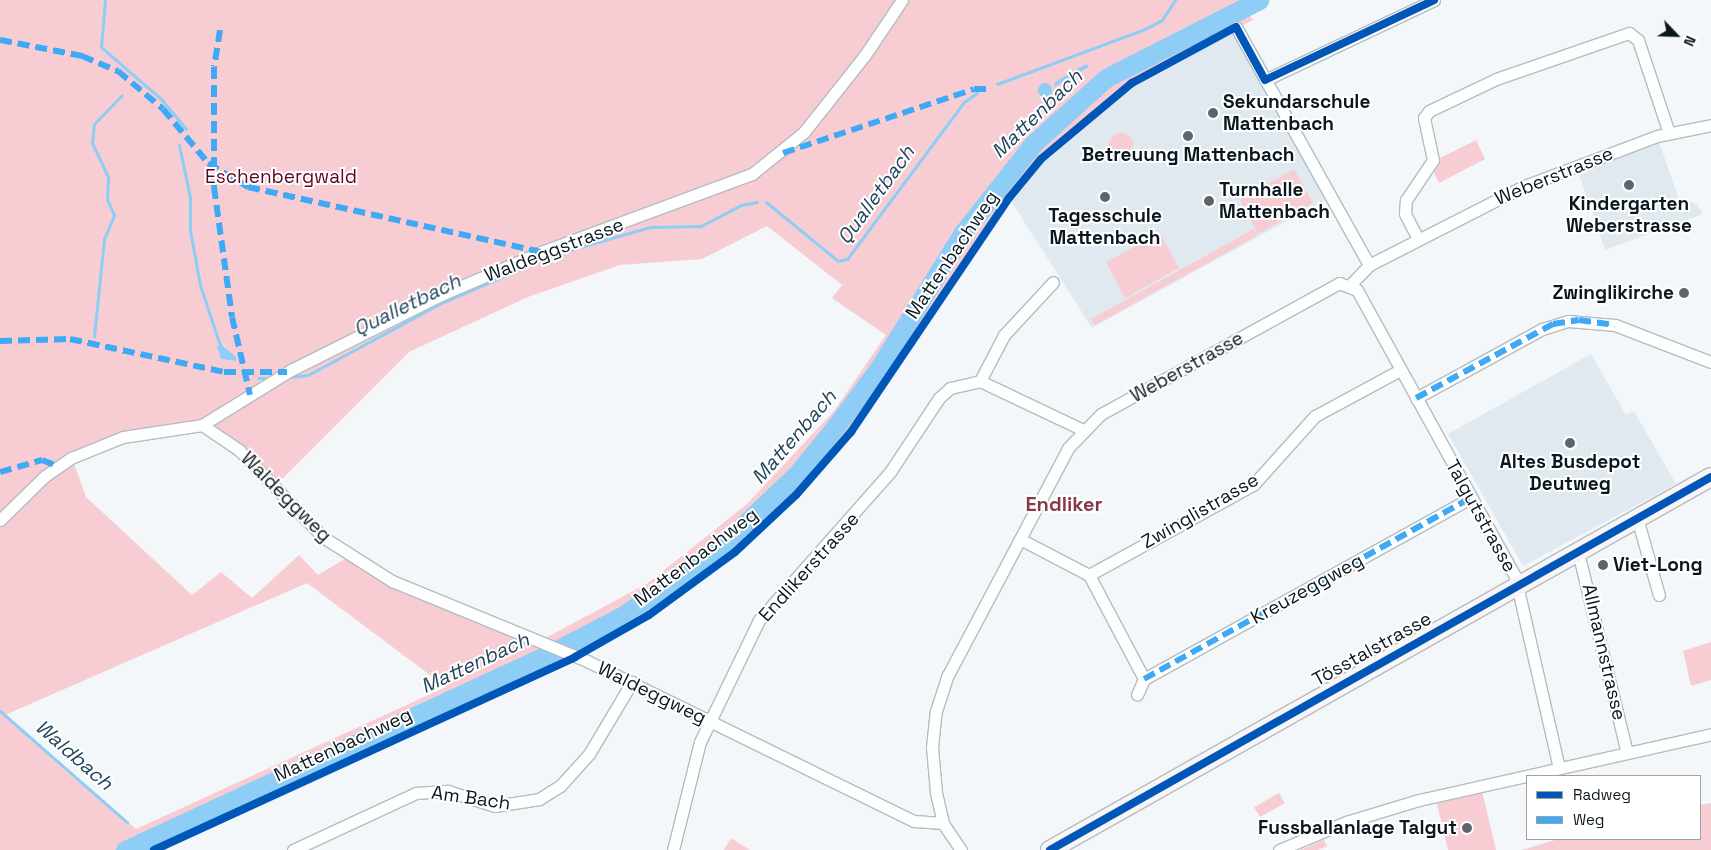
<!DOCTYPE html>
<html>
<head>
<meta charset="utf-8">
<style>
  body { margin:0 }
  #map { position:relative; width:1711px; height:850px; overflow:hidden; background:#f4f7f9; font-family:"Space Grotesk",sans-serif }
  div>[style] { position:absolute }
  .built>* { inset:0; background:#dfe9ef }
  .green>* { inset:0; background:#f7cdd3 }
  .round { border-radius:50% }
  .water>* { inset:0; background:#8ecdf5 }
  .stream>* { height:3px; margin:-1.5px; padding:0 1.5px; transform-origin:1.5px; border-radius:1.5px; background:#8ecdf5 }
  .river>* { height:19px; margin:-9.5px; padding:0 9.5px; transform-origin:9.5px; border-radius:9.5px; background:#8ecdf5 }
  .roads { filter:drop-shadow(1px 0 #b5bcc1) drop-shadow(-1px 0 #b5bcc1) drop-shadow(0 1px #b5bcc1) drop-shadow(0 -1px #b5bcc1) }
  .street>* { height:11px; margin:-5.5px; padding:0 5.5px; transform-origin:5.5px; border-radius:5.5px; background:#fdfefe }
  .primary>* { height:18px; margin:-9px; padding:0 9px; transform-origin:9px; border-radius:9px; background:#f9f5f6 }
  .quiet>* { height:6px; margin-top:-3px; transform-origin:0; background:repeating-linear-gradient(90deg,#3fa9f5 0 12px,transparent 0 18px) }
  .cycleway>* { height:8px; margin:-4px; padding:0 4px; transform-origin:4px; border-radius:4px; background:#0057b8 }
  .dots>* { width:14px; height:14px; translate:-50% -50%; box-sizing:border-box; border:2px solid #fff; border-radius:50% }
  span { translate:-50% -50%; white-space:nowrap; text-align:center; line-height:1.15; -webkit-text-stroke:4px #fff; paint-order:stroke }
  .poi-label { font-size:19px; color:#0b171f; font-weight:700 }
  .left { translate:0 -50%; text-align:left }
  .right { translate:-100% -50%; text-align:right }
  .street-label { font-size:19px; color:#0b171f }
  .park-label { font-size:19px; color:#5d0520 }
  .water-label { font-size:20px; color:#1f445c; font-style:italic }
  .neighbourhood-label { font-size:20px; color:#843b47; font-weight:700 }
  .legend { position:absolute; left:1526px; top:775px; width:175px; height:65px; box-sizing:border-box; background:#fff; border:1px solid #9da2a5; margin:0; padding:6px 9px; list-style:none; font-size:15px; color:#0b171f }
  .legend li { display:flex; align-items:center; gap:10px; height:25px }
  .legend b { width:25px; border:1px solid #9da2a5 }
  .north { position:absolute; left:1651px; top:10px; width:50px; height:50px; -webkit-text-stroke:4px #fff; paint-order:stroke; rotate:114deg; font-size:14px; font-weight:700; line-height:20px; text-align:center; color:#0b171f }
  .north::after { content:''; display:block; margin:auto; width:18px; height:22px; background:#0b171f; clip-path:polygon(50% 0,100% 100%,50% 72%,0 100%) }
</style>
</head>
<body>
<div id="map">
  <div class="built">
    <div style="clip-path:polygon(1236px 27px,1329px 198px,1092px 328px,1009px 198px,1041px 159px,1093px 112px,1173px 58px)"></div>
    <div style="clip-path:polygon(1657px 136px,1678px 197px,1697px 204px,1703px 214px,1605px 250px,1576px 166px)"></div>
    <div style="clip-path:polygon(1591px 354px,1626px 415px,1634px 411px,1676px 484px,1523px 566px,1448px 434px)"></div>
  </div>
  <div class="green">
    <div style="clip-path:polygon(evenodd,0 0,1239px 0,1253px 20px,1132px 83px,1041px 159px,1009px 198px,878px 397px,823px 466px,735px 552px,649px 615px,575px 657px,154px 850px,0 850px,0 0,767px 226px,842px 285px,832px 298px,886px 335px,834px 411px,747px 504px,648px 583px,540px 641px,350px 556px,318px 575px,299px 555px,252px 598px,221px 572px,192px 595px,86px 497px,72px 458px,149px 434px,202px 425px,246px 457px,273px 488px,409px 352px,528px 297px,620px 265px,702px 259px,767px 226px,0 0,219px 345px,225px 346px,236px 361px,221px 359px,219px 345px,0 0,307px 583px,446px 687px,136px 829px,5px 715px,307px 583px)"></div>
    <div class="round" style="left:1109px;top:133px;width:24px;height:24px"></div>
    <div style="clip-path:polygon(1476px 140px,1485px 159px,1439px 183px,1434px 173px,1438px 159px)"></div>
    <div style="clip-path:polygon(1294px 169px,1313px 203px,1258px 234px,1240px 200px)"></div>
    <div style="clip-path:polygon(1254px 229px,1258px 235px,1095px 325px,1091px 319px)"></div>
    <div style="clip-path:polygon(1160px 233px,1179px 268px,1125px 298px,1106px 262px)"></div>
    <div style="clip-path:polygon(1711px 642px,1711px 680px,1691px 686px,1683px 651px)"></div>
    <div style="clip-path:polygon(1481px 787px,1496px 850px,1448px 850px,1435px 796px)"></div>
    <div style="clip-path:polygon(1279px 793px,1285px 803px,1260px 817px,1254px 807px)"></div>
    <div style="clip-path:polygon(1711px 803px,1711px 850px,1522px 850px,1558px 839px,1700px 839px,1700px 805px)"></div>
    <div style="clip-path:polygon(731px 838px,750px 850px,724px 850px)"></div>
    <div style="clip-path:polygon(1324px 840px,1327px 846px,1318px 850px,1300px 850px)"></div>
  </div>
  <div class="water">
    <div style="clip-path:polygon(1086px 64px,1089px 67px,1054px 87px,1055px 82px)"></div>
    <div class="round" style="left:1038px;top:83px;width:14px;height:14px"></div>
    <div style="clip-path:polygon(221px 344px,236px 357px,236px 361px,221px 359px,217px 347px)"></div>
  </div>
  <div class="stream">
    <div style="left:105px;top:0;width:47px;rotate:94.9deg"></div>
    <div style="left:101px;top:47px;width:79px;rotate:40.9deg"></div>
    <div style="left:161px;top:99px;width:39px;rotate:50deg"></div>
    <div style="left:1190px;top:31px;width:2px;rotate:27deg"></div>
    <div style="left:997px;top:84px;width:158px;rotate:-20.4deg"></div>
    <div style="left:1145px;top:29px;width:19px;rotate:-28deg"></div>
    <div style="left:1162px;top:20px;width:24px;rotate:-57deg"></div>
    <div style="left:179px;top:145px;width:53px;rotate:78.1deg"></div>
    <div style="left:190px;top:197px;width:33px;rotate:90deg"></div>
    <div style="left:190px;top:230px;width:56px;rotate:79.7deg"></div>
    <div style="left:200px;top:285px;width:66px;rotate:71.6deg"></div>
    <div style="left:766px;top:202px;width:93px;rotate:39.3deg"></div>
    <div style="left:838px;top:261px;width:9px;rotate:-13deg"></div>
    <div style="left:847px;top:259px;width:196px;rotate:-53.3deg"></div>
    <div style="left:964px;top:102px;width:16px;rotate:-35deg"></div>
    <div style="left:549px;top:256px;width:105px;rotate:-16deg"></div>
    <div style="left:650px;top:227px;width:51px;rotate:-1.1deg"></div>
    <div style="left:701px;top:226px;width:45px;rotate:-27.7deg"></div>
    <div style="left:741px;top:205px;width:16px;rotate:-11deg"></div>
    <div style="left:94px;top:336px;width:98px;rotate:-84.1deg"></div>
    <div style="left:104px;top:239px;width:26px;rotate:-67deg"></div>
    <div style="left:114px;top:215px;width:17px;rotate:-114deg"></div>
    <div style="left:107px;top:199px;width:22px;rotate:-87deg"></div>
    <div style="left:108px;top:177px;width:38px;rotate:-115deg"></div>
    <div style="left:92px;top:143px;width:19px;rotate:-84deg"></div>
    <div style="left:94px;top:124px;width:40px;rotate:-46deg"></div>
    <div style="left:289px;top:377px;width:19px;rotate:-6deg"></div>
    <div style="left:308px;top:375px;width:151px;rotate:-28.4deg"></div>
    <div style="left:441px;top:303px;width:109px;rotate:-23.3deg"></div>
    <div style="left:258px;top:378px;width:12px"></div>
    <div style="left:0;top:711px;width:169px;rotate:41.2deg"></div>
    <div style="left:144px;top:836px;width:6px;rotate:45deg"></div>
  </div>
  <div class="river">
    <div style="left:125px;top:850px;width:467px;rotate:-24.8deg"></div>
    <div style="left:549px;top:654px;width:85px;rotate:-27.5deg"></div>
    <div style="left:624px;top:615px;width:115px;rotate:-35.1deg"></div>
    <div style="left:718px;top:549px;width:109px;rotate:-43.5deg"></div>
    <div style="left:797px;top:474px;width:62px;rotate:-50.9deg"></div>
    <div style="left:836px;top:426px;width:72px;rotate:-53.4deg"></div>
    <div style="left:879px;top:368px;width:158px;rotate:-58.2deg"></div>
    <div style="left:962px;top:234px;width:115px;rotate:-51.7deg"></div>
    <div style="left:1033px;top:144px;width:98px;rotate:-42.1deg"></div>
    <div style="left:1106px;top:78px;width:172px;rotate:-27deg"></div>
  </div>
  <div class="roads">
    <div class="street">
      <div style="left:1236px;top:27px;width:273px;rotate:60.8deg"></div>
      <div style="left:1265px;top:80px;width:187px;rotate:-25.3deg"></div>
      <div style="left:1418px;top:239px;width:29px;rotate:-117deg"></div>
      <div style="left:1405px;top:213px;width:13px;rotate:-86deg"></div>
      <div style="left:1406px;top:200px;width:48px;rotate:-56deg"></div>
      <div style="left:1433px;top:160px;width:43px;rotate:-102.1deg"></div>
      <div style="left:1424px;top:118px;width:9px;rotate:-54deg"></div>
      <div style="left:1429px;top:111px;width:74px;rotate:-25.5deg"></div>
      <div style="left:1496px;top:79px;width:141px;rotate:-19.1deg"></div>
      <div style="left:1629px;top:33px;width:11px;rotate:38deg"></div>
      <div style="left:1638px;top:40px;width:98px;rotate:71.6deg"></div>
      <div style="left:1350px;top:285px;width:28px;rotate:-46deg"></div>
      <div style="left:1369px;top:265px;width:172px;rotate:-27deg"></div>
      <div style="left:1522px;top:187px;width:144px;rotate:-20.7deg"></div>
      <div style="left:1657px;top:136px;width:55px;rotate:-11.5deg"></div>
      <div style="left:980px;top:381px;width:52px;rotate:-62.4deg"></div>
      <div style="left:1004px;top:335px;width:72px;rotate:-47.2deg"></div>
      <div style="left:1416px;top:398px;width:144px;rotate:-28.7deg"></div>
      <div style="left:1542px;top:329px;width:27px;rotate:-17deg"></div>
      <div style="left:1568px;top:321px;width:47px;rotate:4.9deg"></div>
      <div style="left:1615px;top:325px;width:103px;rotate:21.1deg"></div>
      <div style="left:202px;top:425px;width:45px;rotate:34deg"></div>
      <div style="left:239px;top:450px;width:121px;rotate:46deg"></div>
      <div style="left:323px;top:537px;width:82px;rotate:32.5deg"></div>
      <div style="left:392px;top:581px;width:211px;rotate:22.3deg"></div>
      <div style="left:587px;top:661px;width:364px;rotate:26.1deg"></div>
      <div style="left:914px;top:821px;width:29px;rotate:4deg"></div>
      <div style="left:1637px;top:518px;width:80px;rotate:74.1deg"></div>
      <div style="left:0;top:520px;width:63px;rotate:-44.4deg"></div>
      <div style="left:45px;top:476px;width:32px;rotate:-35deg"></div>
      <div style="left:71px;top:458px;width:56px;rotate:-22deg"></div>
      <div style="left:123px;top:437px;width:80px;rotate:-8.6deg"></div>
      <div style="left:202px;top:425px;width:105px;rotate:-31.7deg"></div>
      <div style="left:291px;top:370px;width:168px;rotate:-26.6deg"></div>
      <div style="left:441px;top:295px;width:109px;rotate:-23.3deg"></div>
      <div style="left:541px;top:252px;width:225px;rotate:-20.3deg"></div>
      <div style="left:752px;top:174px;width:67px;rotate:-38.9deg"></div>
      <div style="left:804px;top:132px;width:98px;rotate:-51.6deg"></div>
      <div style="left:865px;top:55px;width:66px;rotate:-56.1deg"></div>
      <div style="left:1020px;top:539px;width:78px;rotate:27.6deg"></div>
      <div style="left:1089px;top:575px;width:118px;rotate:62.1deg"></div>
      <div style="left:1144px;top:679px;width:17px;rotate:114deg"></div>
      <div style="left:1578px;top:552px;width:207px;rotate:76.3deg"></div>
      <div style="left:1089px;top:575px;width:187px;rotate:-28.8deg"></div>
      <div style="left:1253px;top:485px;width:93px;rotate:-48.1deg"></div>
      <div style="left:1315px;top:416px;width:97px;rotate:-28.4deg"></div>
      <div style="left:1144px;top:679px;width:374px;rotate:-29deg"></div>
      <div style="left:293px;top:850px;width:136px;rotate:-24.9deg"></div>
      <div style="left:416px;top:793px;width:32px;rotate:-4deg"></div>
      <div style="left:448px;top:791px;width:49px;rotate:17.7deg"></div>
      <div style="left:495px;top:806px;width:45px;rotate:-9deg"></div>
      <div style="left:539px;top:799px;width:25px;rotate:-32deg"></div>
      <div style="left:560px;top:786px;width:43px;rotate:-47.8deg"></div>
      <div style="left:589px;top:754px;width:84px;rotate:-59.2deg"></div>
      <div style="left:673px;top:850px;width:111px;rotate:-76deg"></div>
      <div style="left:700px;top:742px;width:136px;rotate:-64.2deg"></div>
      <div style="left:759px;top:620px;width:198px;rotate:-48.5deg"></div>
      <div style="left:890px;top:472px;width:89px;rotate:-56.5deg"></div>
      <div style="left:939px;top:398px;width:15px;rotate:-42deg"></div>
      <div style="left:950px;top:388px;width:31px;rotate:-13deg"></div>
      <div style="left:980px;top:381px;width:114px;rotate:25.4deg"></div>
      <div style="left:961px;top:850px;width:32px;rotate:-124deg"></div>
      <div style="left:943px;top:823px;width:32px;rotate:-103deg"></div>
      <div style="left:936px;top:792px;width:45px;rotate:-95.1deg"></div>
      <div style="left:932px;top:747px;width:36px;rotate:-84deg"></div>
      <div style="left:936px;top:711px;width:38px;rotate:-72deg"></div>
      <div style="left:948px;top:675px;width:257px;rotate:-62.1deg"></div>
      <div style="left:1068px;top:448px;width:47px;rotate:-45.9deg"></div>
      <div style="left:1101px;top:414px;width:272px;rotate:-28.8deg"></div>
      <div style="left:1339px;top:283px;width:19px;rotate:21deg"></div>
      <div style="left:1357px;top:290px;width:327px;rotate:61.1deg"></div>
      <div style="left:1515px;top:576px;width:197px;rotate:77.1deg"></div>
      <div style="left:1279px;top:850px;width:73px;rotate:-22.7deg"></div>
      <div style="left:1346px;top:822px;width:76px;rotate:-16.8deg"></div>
      <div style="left:1419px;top:800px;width:299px;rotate:-12.7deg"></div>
    </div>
    <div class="primary">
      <div style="left:1050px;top:850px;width:759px;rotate:-29.44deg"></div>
    </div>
  </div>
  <div class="quiet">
    <div style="left:220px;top:30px;width:37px;rotate:99deg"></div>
    <div style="left:214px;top:67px;width:120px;rotate:90deg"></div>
    <div style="left:214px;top:187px;width:131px;rotate:82.1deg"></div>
    <div style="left:232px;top:317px;width:80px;rotate:77deg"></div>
    <div style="left:0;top:40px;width:84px;rotate:11deg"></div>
    <div style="left:82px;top:56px;width:39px;rotate:23deg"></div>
    <div style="left:118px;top:71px;width:59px;rotate:40.2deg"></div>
    <div style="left:163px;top:109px;width:70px;rotate:50.2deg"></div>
    <div style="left:208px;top:163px;width:47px;rotate:31deg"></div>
    <div style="left:248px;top:187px;width:300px;rotate:12.5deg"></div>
    <div style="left:783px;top:153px;width:201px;rotate:-18.5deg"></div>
    <div style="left:974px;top:89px;width:15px"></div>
    <div style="left:0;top:341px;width:70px;rotate:-1.6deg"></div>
    <div style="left:70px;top:339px;width:157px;rotate:12.1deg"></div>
    <div style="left:224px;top:372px;width:63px"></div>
    <div style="left:1416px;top:398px;width:156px;rotate:-28.4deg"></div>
    <div style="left:1553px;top:324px;width:26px;rotate:-9deg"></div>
    <div style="left:1579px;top:320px;width:36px;rotate:8deg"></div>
    <div style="left:0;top:472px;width:44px;rotate:-15.9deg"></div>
    <div style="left:42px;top:460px;width:17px;rotate:21deg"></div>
    <div style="left:1144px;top:679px;width:374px;rotate:-29deg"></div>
  </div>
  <div class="cycleway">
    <div style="left:154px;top:850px;width:463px;rotate:-24.6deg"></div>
    <div style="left:575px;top:657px;width:85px;rotate:-29.6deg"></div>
    <div style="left:649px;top:615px;width:107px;rotate:-36.2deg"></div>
    <div style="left:735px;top:552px;width:83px;rotate:-43.1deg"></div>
    <div style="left:796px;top:495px;width:84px;rotate:-48.9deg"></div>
    <div style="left:851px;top:432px;width:282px;rotate:-56deg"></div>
    <div style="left:1009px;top:198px;width:50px;rotate:-50.6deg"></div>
    <div style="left:1041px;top:159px;width:119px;rotate:-39.9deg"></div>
    <div style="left:1132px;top:83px;width:118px;rotate:-28.3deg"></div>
    <div style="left:1236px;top:27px;width:60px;rotate:61.3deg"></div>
    <div style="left:1265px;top:80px;width:187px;rotate:-25.3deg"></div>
    <div style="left:1050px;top:850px;width:759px;rotate:-29.44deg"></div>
  </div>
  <div class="dots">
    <div style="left:1213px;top:113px;background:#5d656b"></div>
    <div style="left:1188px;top:136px;background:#5d656b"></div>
    <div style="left:1629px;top:185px;background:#5d656b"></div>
    <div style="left:1105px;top:197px;background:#5d656b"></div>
    <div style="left:1209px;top:201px;background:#5d656b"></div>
    <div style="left:1684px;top:293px;background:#5d656b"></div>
    <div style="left:1570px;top:443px;background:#5d656b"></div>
    <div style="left:1603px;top:565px;background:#5d656b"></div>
    <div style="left:1467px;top:828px;background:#5d656b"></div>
  </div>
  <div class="poi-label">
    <span class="left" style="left:1223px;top:113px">Sekundarschule<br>Mattenbach</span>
    <span style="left:1188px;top:155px">Betreuung Mattenbach</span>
    <span class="left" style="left:1219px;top:201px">Turnhalle<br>Mattenbach</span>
    <span style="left:1629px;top:215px">Kindergarten<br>Weberstrasse</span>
    <span style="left:1105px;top:227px">Tagesschule<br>Mattenbach</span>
    <span class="right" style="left:1674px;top:293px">Zwinglikirche</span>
    <span style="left:1570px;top:473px">Altes Busdepot<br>Deutweg</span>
    <span class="left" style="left:1613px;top:565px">Viet-Long</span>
    <span class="right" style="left:1457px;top:828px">Fussballanlage Talgut</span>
  </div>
  <div class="street-label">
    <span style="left:1554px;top:176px;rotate:-22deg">Weberstrasse</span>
    <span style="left:554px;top:250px;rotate:-21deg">Waldeggstrasse</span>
    <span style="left:952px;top:255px;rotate:-56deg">Mattenbachweg</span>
    <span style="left:1187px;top:367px;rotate:-29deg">Weberstrasse</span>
    <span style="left:286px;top:497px;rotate:45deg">Waldeggweg</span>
    <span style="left:1200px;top:511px;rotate:-30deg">Zwinglistrasse</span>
    <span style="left:1481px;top:516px;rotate:61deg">Talgutstrasse</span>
    <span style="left:696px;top:557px;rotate:-37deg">Mattenbachweg</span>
    <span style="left:809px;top:567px;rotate:-48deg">Endlikerstrasse</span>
    <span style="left:1307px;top:589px;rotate:-29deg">Kreuzeggweg</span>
    <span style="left:1372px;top:649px;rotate:-29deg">Tösstalstrasse</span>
    <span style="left:1604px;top:652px;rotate:77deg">Allmannstrasse</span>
    <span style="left:652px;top:693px;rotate:26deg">Waldeggweg</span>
    <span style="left:343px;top:745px;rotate:-25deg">Mattenbachweg</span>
    <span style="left:471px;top:798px;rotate:8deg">Am Bach</span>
  </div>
  <div class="park-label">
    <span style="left:281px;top:177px">Eschenbergwald</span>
  </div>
  <div class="water-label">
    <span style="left:1037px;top:114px;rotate:-44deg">Mattenbach</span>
    <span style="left:876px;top:195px;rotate:-54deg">Qualletbach</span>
    <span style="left:407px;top:305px;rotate:-26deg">Qualletbach</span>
    <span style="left:794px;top:437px;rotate:-49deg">Mattenbach</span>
    <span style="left:475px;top:663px;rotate:-25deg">Mattenbach</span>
    <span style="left:74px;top:755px;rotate:41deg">Waldbach</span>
  </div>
  <div class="neighbourhood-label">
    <span style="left:1064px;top:504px">Endliker</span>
  </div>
  <ul class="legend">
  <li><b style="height:6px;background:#0057b8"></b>Radweg</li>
  <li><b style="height:6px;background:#3fa9f5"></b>Weg</li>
  </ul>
  <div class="north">N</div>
</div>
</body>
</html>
